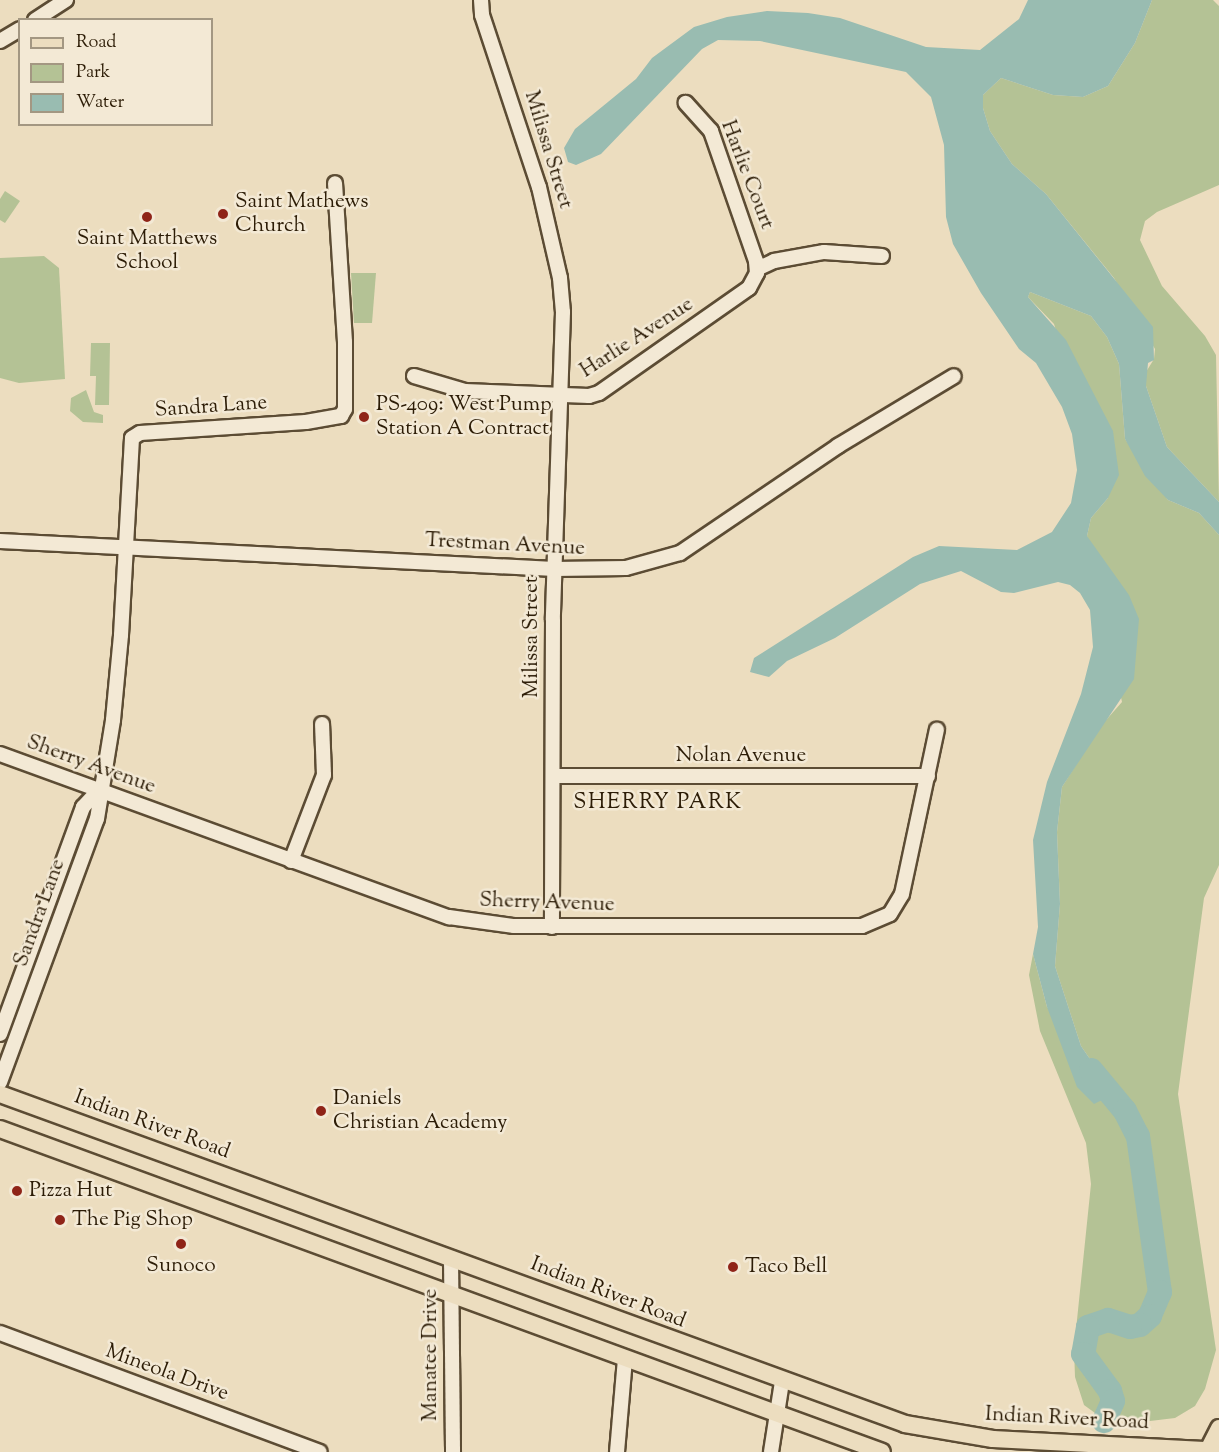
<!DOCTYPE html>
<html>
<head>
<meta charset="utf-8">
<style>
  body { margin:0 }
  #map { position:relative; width:1219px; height:1452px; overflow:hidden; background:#ecddbf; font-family:"Sorts Mill Goudy",serif }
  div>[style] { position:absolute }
  .green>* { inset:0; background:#b4c295 }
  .water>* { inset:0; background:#99bcb1 }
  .river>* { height:24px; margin:-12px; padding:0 12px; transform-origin:12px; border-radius:12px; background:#99bcb1 }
  .roads { filter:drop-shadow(2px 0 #5c4c34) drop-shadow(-2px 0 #5c4c34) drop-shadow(0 2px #5c4c34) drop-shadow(0 -2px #5c4c34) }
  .minor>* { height:14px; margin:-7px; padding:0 7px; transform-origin:7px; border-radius:7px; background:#f3e9d5 }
  .major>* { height:16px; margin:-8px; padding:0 8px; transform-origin:8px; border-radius:8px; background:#ecddbf }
  .dots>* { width:16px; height:16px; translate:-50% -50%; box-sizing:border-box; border:3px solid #f3e9d5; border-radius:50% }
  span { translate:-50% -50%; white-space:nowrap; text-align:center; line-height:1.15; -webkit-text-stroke:5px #f3e9d5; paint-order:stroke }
  .street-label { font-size:21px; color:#2c1c06 }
  .poi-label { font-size:21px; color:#2c1c06 }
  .left { translate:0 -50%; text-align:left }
  .neighbourhood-label { font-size:22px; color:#2c1c06; letter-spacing:1.5px }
  .legend { position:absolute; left:18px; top:18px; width:195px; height:108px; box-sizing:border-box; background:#f3e9d5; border:2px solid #a39782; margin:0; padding:8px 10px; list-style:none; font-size:18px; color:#2c1c06 }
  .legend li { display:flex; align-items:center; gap:12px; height:30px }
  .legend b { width:30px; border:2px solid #a39782 }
</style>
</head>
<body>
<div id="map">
  <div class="green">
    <div style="clip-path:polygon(1152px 0,1213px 0,1219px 6px,1219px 185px,1157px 212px,1145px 221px,1140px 240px,1162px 286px,1205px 336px,1216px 355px,1219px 502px,1167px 447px,1146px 386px,1146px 372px,1154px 359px,1155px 349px,1114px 278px,1046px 194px,1012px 164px,990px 131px,983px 108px,983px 95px,1001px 78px,1053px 95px,1083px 97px,1108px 86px,1135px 43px)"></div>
    <div style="clip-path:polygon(5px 191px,20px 201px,5px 223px,0 220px,0 199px)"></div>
    <div style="clip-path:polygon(44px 256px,59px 268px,65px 379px,19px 383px,0 378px,0 258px)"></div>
    <div style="clip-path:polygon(351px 273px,376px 273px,372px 323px,354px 323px)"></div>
    <div style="clip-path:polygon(1030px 292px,1091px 316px,1107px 337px,1119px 364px,1125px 439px,1168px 500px,1199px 513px,1219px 535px,1219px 865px,1204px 898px,1178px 1094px,1216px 1350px,1205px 1389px,1195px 1406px,1175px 1418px,1150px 1421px,1095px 1413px,1084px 1405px,1075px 1377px,1074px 1349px,1091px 1184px,1086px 1143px,1040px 1031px,1029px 975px,1033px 954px,1047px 1007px,1110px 1088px,1081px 1046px,1055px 966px,1060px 904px,1057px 832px,1062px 787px,1100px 727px,1122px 702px,1087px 536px,1091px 518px,1108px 498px,1054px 324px,1028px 297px)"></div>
    <div style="clip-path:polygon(91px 343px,110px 343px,109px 405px,95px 405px,96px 376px,90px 376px)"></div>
    <div style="clip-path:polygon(86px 390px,94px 412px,103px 415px,103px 423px,83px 422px,70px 411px,71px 398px)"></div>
  </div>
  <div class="water">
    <div style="clip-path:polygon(1028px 0,1152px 0,1135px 43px,1108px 86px,1083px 97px,1053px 95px,1001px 78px,983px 95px,983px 108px,990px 131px,1012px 164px,1046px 194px,1153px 327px,1154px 360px,1148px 363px,1146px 386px,1167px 447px,1219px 502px,1219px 535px,1199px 513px,1168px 500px,1145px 476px,1125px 439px,1119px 364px,1107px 337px,1091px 316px,1030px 292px,1028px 297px,1066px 340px,1113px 431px,1119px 475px,1108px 498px,1091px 518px,1087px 536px,1129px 595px,1139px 619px,1134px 679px,1062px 787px,1057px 832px,1060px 904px,1055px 966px,1081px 1046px,1110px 1088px,1110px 1096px,1094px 1104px,1077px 1087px,1047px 1007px,1033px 954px,1038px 927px,1033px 840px,1047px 782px,1081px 694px,1093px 647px,1090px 610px,1080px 593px,1070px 585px,1058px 582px,1014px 593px,1001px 592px,961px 571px,920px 584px,835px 638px,787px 661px,769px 677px,750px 672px,754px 658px,913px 557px,939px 546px,1017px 550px,1052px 532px,1071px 503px,1077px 470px,1072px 434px,1062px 407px,1036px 363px,1019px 349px,981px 293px,953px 244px,946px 217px,944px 145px,931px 97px,906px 72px,760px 41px,718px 40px,702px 49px,601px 154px,576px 165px,568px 162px,564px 148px,575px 129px,636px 79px,652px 58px,694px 27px,727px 17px,767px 11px,808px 13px,840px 18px,926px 47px,980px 50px,1019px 19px)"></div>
  </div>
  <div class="river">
    <div style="left:1091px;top:1070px;width:53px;rotate:50.3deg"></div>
    <div style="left:1125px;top:1111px;width:28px;rotate:63deg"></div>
    <div style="left:1138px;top:1136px;width:158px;rotate:82deg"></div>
    <div style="left:1160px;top:1292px;width:26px;rotate:113deg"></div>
    <div style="left:1150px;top:1316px;width:13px;rotate:138deg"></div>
    <div style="left:1140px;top:1325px;width:10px;rotate:169deg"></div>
    <div style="left:1130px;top:1327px;width:23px;rotate:-162deg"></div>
    <div style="left:1108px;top:1320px;width:21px;rotate:161deg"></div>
    <div style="left:1088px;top:1327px;width:27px;rotate:100deg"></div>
    <div style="left:1083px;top:1354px;width:46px;rotate:53.9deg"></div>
    <div style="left:1110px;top:1391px;width:10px;rotate:73deg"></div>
    <div style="left:1113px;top:1401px;width:22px;rotate:114deg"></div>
  </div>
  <div class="roads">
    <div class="minor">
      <div style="left:481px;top:0;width:15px;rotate:86deg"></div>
      <div style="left:482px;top:15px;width:181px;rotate:71.7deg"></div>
      <div style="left:539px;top:187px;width:93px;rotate:77deg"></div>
      <div style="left:560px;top:278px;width:34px;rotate:85deg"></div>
      <div style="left:563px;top:312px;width:308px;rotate:91.9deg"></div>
      <div style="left:553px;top:620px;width:307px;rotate:90.2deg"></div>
      <div style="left:35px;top:20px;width:37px;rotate:-33deg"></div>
      <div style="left:0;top:41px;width:23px;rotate:-31deg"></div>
      <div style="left:757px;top:269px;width:19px;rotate:-25deg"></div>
      <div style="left:774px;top:261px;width:51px;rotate:-10.2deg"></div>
      <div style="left:824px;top:252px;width:58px;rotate:3.9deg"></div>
      <div style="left:414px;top:376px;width:53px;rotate:16.4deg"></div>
      <div style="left:465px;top:391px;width:124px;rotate:2.3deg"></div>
      <div style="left:589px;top:396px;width:10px;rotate:-17deg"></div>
      <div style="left:599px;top:393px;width:183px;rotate:-35deg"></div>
      <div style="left:749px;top:288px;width:17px;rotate:-62deg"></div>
      <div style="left:757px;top:273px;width:12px;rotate:-95deg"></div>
      <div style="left:756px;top:261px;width:138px;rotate:-109.1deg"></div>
      <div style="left:711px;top:131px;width:38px;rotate:-132deg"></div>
      <div style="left:0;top:541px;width:555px;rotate:2.89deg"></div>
      <div style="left:554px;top:569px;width:72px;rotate:-0.8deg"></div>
      <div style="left:626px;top:568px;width:56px;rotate:-15.5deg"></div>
      <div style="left:680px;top:553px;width:191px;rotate:-34.1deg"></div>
      <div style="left:838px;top:446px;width:135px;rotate:-31.1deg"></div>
      <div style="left:0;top:754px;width:478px;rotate:20deg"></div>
      <div style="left:449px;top:917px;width:66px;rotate:7.9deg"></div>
      <div style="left:514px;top:926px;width:348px"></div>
      <div style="left:862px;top:926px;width:30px;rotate:-23deg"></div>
      <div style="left:890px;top:914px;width:23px;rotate:-59deg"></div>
      <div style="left:902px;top:894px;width:168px;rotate:-78deg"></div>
      <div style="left:553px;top:776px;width:375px"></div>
      <div style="left:291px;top:861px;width:92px;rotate:-69deg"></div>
      <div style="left:324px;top:775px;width:51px;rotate:-92.2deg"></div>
      <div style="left:0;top:1034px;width:242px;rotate:-69.9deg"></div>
      <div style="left:83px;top:807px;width:23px;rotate:-47deg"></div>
      <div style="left:0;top:1082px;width:280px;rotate:-69.8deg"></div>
      <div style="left:97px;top:819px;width:100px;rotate:-80.8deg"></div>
      <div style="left:113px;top:720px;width:85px;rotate:-84.6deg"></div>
      <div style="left:121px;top:635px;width:197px;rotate:-86.8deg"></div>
      <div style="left:132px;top:438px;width:9px;rotate:-32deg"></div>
      <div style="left:140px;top:433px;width:166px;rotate:-3.8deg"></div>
      <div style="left:306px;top:422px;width:36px;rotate:-10deg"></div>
      <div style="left:341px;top:416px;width:8px;rotate:-60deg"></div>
      <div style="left:345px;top:409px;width:67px;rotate:-90deg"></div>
      <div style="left:345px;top:342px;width:159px;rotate:-93.6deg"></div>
      <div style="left:451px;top:1258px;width:194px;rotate:89.4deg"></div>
      <div style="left:0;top:1333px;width:341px;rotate:20.4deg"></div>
      <div style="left:617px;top:1452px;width:94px;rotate:-85.1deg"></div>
      <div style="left:771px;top:1452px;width:71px;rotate:-81.1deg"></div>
    </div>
    <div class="major">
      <div style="left:0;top:1094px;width:963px;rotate:20.03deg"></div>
      <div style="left:905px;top:1424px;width:89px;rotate:9.7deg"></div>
      <div style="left:993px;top:1439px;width:226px;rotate:3deg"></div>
      <div style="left:0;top:1129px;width:939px;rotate:20.11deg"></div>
      <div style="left:1207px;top:1452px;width:27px;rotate:-63deg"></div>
    </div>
  </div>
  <div class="dots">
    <div style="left:223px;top:214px;background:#8f2418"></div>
    <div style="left:147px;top:217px;background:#8f2418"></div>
    <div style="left:364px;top:417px;background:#8f2418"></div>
    <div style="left:321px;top:1111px;background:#8f2418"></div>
    <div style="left:17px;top:1191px;background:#8f2418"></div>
    <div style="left:60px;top:1220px;background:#8f2418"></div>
    <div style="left:181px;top:1244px;background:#8f2418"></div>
    <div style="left:733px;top:1267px;background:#8f2418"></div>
  </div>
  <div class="street-label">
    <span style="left:548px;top:150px;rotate:73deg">Milissa Street</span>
    <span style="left:747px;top:175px;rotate:69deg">Harlie Court</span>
    <span style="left:637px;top:338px;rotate:-33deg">Harlie Avenue</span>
    <span style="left:211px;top:407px;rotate:-4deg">Sandra Lane</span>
    <span style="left:505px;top:545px;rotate:3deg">Trestman Avenue</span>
    <span style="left:532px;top:637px;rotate:-90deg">Milissa Street</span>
    <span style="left:741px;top:756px">Nolan Avenue</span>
    <span style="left:91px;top:765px;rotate:20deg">Sherry Avenue</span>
    <span style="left:547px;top:903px;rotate:2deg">Sherry Avenue</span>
    <span style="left:40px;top:913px;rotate:-70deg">Sandra Lane</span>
    <span style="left:152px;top:1125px;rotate:20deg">Indian River Road</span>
    <span style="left:608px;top:1293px;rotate:21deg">Indian River Road</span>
    <span style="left:431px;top:1355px;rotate:-90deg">Manatee Drive</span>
    <span style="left:167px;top:1373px;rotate:20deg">Mineola Drive</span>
    <span style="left:1067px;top:1419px;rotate:3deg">Indian River Road</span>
  </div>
  <div class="poi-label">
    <span class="left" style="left:235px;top:214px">Saint Mathews<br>Church</span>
    <span style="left:147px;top:251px">Saint Matthews<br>School</span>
    <span class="left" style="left:376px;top:417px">PS-409: West Pump<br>Station A Contract</span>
    <span class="left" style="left:333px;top:1111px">Daniels<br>Christian Academy</span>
    <span class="left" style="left:29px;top:1191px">Pizza Hut</span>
    <span class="left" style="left:72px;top:1220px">The Pig Shop</span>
    <span style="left:181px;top:1266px">Sunoco</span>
    <span class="left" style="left:745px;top:1267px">Taco Bell</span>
  </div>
  <div class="neighbourhood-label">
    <span style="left:658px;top:804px">SHERRY PARK</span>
  </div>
  <ul class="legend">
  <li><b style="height:8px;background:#ecddbf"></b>Road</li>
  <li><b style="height:16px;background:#b4c295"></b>Park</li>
  <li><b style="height:16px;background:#99bcb1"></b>Water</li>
  </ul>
</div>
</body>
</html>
